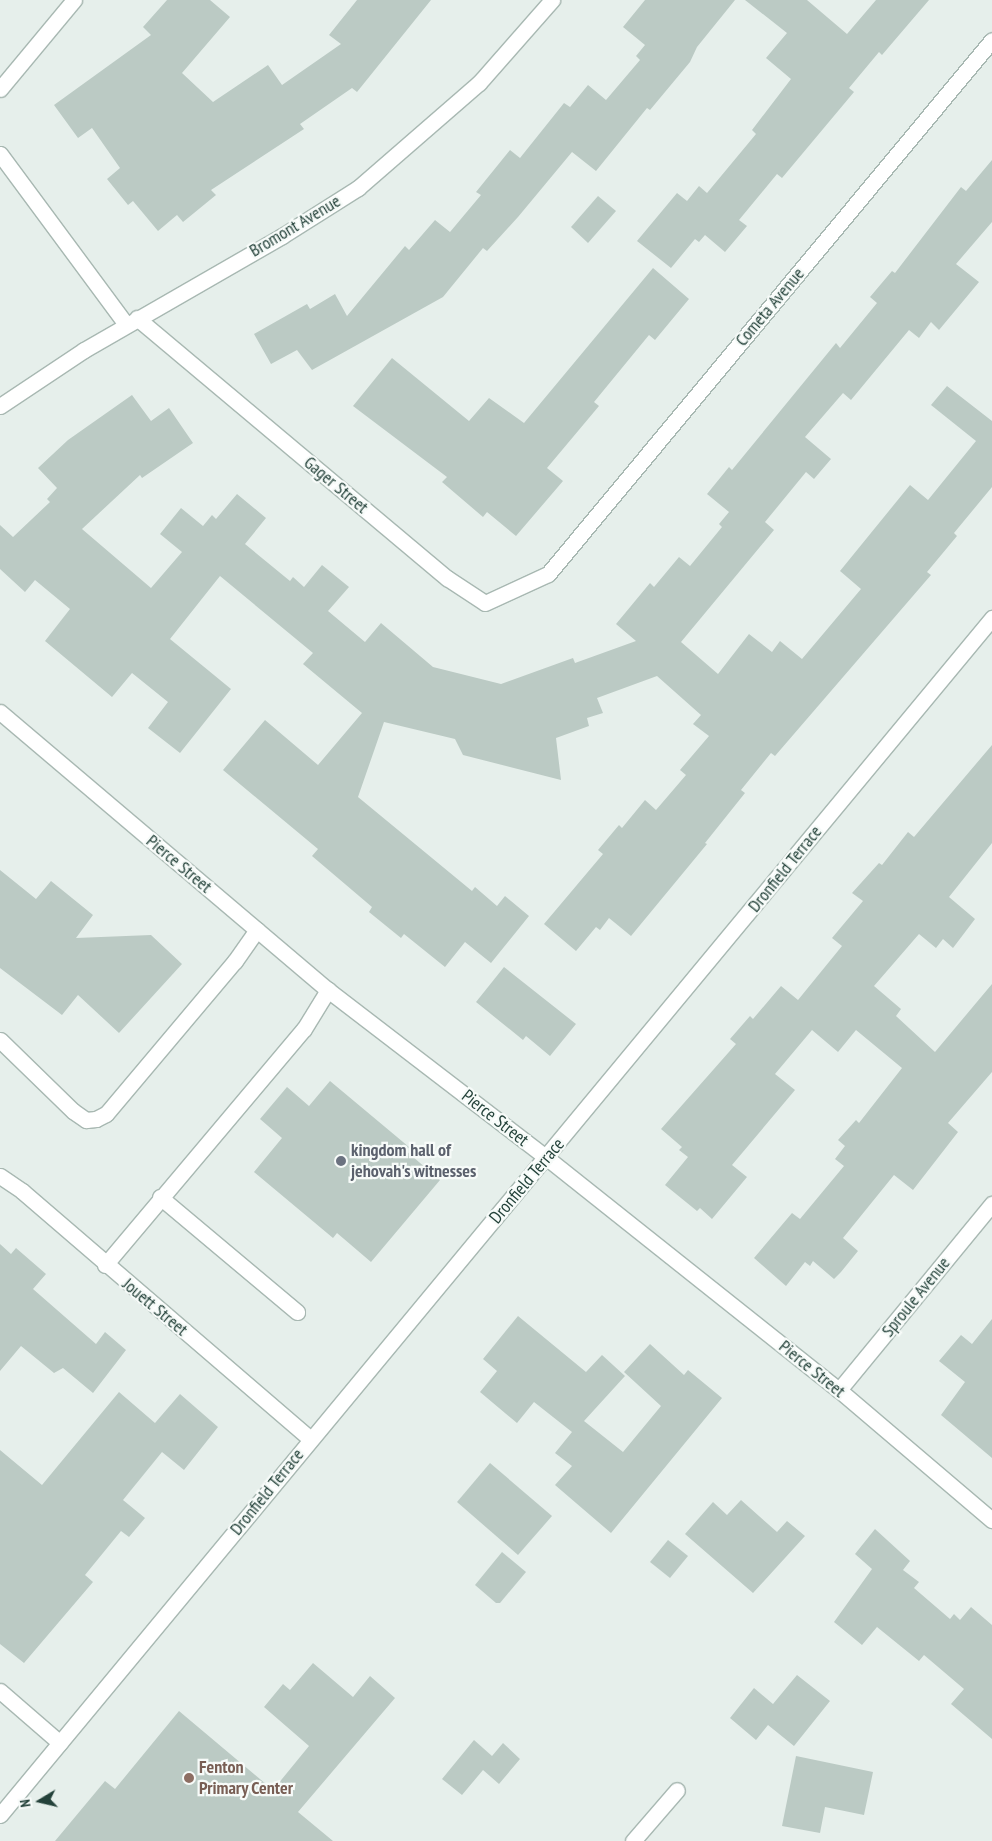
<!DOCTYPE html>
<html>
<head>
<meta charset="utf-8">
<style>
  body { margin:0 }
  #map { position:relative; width:992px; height:1841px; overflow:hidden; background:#e6efeb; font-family:"PT Sans Narrow",sans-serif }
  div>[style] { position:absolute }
  .building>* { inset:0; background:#bbcac4 }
  .roads { filter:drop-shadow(1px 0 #a8b8b2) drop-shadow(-1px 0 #a8b8b2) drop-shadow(0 1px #a8b8b2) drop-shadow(0 -1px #a8b8b2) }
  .lane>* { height:15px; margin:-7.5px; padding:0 7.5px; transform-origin:7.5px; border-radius:7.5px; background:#fff }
  .street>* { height:15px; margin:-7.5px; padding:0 7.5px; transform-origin:7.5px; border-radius:7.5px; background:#fff }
  .secondary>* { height:15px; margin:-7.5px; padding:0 7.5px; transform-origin:7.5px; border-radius:7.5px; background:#fff }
  .dots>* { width:14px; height:14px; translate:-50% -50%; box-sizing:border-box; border:2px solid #f7fbf9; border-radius:50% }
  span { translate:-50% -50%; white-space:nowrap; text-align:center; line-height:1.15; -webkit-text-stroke:4.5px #f7fbf9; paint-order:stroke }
  .street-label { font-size:18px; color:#24423a }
  .worship-label { font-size:18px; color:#5b616d; font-weight:700 }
  .left { translate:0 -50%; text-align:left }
  .education-label { font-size:18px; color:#785e54; font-weight:700 }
  .north { position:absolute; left:15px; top:1776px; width:50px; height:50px; -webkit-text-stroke:4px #f7fbf9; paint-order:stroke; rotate:261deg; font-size:14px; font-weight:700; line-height:20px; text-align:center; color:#24423a }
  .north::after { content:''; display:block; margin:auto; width:18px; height:22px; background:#24423a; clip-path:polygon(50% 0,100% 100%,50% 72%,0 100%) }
</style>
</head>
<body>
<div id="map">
  <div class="building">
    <div style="clip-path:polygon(167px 0,210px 0,230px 17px,182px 73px,213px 102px,268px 65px,282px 85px,341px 44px,329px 35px,357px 0,431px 0,357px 92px,352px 88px,300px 124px,304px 129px,211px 190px,216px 195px,183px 222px,177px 215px,158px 231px,133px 201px,128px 205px,107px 179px,120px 168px,92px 128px,78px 138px,54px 105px,151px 35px,143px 27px)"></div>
    <div style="clip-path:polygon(645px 0,735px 0,697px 47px,690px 62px,650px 110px,647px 108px,596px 171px,572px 152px,518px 217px,487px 251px,483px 248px,443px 297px,312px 370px,297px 350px,271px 364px,254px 334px,307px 304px,310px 309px,335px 294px,347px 316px,405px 246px,409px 250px,435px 220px,450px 232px,481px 195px,476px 192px,510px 150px,520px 158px,564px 103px,570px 107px,588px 85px,606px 100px,640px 60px,636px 56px,645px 45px,623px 27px)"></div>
    <div style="clip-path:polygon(745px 0,807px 0,847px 34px,876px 0,929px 0,882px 55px,879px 52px,849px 88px,854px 92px,782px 178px,777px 174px,739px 220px,747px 226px,725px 252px,705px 235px,699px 242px,695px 239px,671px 268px,637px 241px,677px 193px,687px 201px,699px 186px,707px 193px,756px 134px,752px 130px,791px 79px,766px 58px,787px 33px)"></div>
    <div style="clip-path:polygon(992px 160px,992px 222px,956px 264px,979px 282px,939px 330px,931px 322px,919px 338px,909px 330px,851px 400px,843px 393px,805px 437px,831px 459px,814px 479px,806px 472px,765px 522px,774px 530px,681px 642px,718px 674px,749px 634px,772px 652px,780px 641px,802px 659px,861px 589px,840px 571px,910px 485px,928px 500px,976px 441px,931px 405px,947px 386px,992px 421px,992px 487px,954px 533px,957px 536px,927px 572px,931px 575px,775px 756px,771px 753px,741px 790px,745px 793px,705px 843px,707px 844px,631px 936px,609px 918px,600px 930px,596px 927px,576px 951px,544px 924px,603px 854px,598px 850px,619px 825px,622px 828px,645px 800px,656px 810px,686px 775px,680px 770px,709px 736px,693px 724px,701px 715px,657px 676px,597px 698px,603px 713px,587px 718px,589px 726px,556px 738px,561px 780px,463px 755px,455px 739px,384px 722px,358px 797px,472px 891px,475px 887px,497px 906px,505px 896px,529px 916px,491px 963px,465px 942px,445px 967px,404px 934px,401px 938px,369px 912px,372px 907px,312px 856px,318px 849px,223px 770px,265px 720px,318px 765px,362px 713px,303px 664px,313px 653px,220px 576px,170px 639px,231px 689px,180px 753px,148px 728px,168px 702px,132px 673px,112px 697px,45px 641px,70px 609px,35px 580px,25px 592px,0 569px,0 525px,13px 537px,50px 502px,47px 499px,57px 488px,38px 468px,68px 440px,132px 395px,151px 421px,169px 408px,193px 443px,142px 478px,140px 475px,82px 529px,151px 588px,182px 552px,160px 534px,181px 508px,203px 526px,212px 515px,216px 519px,237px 494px,266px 518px,245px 544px,290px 581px,293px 577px,304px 587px,322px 565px,349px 587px,328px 611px,365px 642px,381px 623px,433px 667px,501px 684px,573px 658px,575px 663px,636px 641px,616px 624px,650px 583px,654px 587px,679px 557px,690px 566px,722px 527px,719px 524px,729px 512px,707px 494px,729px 467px,732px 470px,836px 343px,840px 348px,877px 303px,870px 297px,892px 271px,895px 273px,961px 187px,966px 191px)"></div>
    <div style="clip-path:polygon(598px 196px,616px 211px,588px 243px,571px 227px)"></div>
    <div style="clip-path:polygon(653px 268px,689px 299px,655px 340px,649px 335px,594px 402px,599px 406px,547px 468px,563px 481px,516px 536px,487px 512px,483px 517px,442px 482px,447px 477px,353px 406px,392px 358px,469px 421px,489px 398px,524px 423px)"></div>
    <div style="clip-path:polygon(992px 745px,992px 843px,949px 897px,975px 919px,953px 948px,943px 939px,936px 948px,919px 934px,874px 986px,901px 1009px,896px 1016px,935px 1052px,992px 984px,992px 1072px,948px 1123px,958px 1132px,913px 1190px,894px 1175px,843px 1238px,858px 1251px,841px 1272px,834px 1279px,813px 1261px,810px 1266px,805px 1262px,786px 1286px,754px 1258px,792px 1213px,800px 1219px,844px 1166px,835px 1159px,845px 1146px,838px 1140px,856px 1120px,859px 1123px,902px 1068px,856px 1030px,838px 1052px,812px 1030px,775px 1074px,795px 1090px,732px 1165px,747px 1177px,712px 1219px,700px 1208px,697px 1211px,665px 1185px,688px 1157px,679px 1150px,682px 1147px,661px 1129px,736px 1044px,730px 1039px,750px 1016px,753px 1019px,781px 986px,798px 1000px,842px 946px,832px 938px,863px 901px,852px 893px,879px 863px,882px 865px,908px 832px,914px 837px)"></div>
    <div style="clip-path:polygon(0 870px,36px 899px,51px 881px,93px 915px,76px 938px,151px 935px,182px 964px,119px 1033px,78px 995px,62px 1015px,0 968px)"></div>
    <div style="clip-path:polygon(504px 967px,576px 1024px,550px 1056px,526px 1036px,523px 1040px,476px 1002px)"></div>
    <div style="clip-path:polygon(330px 1081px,409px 1147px,406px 1151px,440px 1180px,371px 1262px,337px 1233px,333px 1238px,254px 1172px,282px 1138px,260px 1119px,287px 1087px,309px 1106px)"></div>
    <div style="clip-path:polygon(0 1244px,11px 1254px,16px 1248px,46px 1274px,33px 1289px,96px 1344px,105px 1332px,126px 1350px,93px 1393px,63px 1368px,54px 1373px,21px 1346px,0 1371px)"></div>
    <div style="clip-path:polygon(518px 1316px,586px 1372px,602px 1355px,625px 1376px,584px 1421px,623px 1452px,661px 1406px,624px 1372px,650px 1344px,684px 1375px,688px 1370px,722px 1398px,611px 1533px,555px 1485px,572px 1466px,555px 1453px,572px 1432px,534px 1402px,517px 1423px,480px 1392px,497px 1371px,483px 1359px)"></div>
    <div style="clip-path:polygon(992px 1319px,992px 1458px,941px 1415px,965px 1382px,939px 1361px,961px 1335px,972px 1344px)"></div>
    <div style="clip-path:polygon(119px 1392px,155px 1423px,180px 1394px,218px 1427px,184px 1470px,162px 1452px,123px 1500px,145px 1518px,129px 1537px,121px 1531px,85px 1575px,93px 1582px,24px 1663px,0 1644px,0 1450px,42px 1485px)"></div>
    <div style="clip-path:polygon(490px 1463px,552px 1516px,518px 1555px,457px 1502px)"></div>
    <div style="clip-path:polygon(741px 1500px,777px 1532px,787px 1521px,805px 1536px,753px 1593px,685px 1534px,713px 1502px,727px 1515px)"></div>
    <div style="clip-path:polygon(875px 1529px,910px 1561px,903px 1570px,919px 1582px,914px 1588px,950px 1619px,954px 1614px,960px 1620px,971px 1607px,992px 1625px,992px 1739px,951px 1704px,964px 1689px,924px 1655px,919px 1661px,877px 1627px,862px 1645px,834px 1622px,872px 1569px,855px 1554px)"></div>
    <div style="clip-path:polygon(668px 1540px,688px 1556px,670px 1578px,650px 1562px)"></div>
    <div style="clip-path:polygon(502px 1552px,526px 1572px,500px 1603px,496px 1603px,475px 1585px)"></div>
    <div style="clip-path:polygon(313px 1663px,353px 1697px,370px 1676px,395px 1698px,298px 1812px,333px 1841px,55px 1841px,105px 1781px,115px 1789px,179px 1711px,273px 1790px,309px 1746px,264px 1707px,283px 1684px,290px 1690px)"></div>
    <div style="clip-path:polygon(797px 1675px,830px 1701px,794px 1746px,768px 1725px,756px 1740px,730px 1718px,754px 1688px,773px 1704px)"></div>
    <div style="clip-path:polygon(474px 1740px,492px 1756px,503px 1743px,520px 1759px,499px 1784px,483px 1770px,462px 1795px,442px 1779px)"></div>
    <div style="clip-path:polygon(796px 1756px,873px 1772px,864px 1815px,825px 1807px,820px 1833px,782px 1826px)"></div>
  </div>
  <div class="roads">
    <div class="lane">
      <div style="left:0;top:1040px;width:102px;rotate:44.2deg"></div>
      <div style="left:73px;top:1111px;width:16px;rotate:35deg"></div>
      <div style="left:86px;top:1120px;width:10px;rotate:-6deg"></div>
      <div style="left:96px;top:1119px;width:11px;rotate:-27deg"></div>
      <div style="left:106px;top:1114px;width:200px;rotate:-49.9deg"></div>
      <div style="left:235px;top:961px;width:38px;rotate:-55deg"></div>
      <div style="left:160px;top:1197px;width:179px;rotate:40deg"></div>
      <div style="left:105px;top:1265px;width:309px;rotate:-49.9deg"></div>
      <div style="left:304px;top:1029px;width:46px;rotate:-58.4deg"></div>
      <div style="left:0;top:1691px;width:79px;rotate:40.9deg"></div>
    </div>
    <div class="street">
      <div style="left:0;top:89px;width:116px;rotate:-50.3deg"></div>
      <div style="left:0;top:154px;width:212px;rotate:53.5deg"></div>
      <div style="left:137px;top:318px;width:405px;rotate:40deg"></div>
      <div style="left:447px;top:578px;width:45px;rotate:33.3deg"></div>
      <div style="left:485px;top:603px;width:69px;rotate:-24.7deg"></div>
      <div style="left:548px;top:574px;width:694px;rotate:-50.26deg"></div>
      <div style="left:0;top:406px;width:101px;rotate:-33.7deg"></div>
      <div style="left:84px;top:350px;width:228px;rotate:-29.9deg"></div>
      <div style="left:282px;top:236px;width:90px;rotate:-32.3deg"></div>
      <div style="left:358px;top:188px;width:160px;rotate:-41deg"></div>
      <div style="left:479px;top:83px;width:111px;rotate:-48.7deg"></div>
      <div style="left:0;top:1176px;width:27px;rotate:34deg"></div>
      <div style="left:22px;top:1191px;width:380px;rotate:40.7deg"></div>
      <div style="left:839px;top:1390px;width:241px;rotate:-50.6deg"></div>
      <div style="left:633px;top:1841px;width:67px;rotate:-49.2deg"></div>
    </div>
    <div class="secondary">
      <div style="left:0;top:712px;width:430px;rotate:40.3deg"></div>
      <div style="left:328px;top:990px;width:276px;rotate:37.5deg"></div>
      <div style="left:547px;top:1158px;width:373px;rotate:38.5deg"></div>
      <div style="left:839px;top:1390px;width:201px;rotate:40.4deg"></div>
      <div style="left:0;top:1815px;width:1555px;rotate:-50.35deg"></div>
    </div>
  </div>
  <div class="dots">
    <div style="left:341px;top:1161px;background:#6b7280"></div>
    <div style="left:189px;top:1778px;background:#8d6e63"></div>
  </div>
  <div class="street-label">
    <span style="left:295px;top:226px;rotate:-31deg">Bromont Avenue</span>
    <span style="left:770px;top:307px;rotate:-50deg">Cometa Avenue</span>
    <span style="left:336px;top:485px;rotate:40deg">Gager Street</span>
    <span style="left:179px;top:864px;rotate:40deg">Pierce Street</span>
    <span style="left:785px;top:869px;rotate:-51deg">Dronfield Terrace</span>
    <span style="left:495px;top:1118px;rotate:38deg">Pierce Street</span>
    <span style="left:527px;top:1181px;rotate:-50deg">Dronfield Terrace</span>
    <span style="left:916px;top:1297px;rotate:-51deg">Sproule Avenue</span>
    <span style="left:155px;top:1307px;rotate:40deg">Jouett Street</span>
    <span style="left:812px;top:1369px;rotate:39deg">Pierce Street</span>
    <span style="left:267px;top:1492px;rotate:-51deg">Dronfield Terrace</span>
  </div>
  <div class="worship-label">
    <span class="left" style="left:351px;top:1161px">kingdom hall of<br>jehovah's witnesses</span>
  </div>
  <div class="education-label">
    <span class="left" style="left:199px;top:1778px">Fenton<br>Primary Center</span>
  </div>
  <div class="north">N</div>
</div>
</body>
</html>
